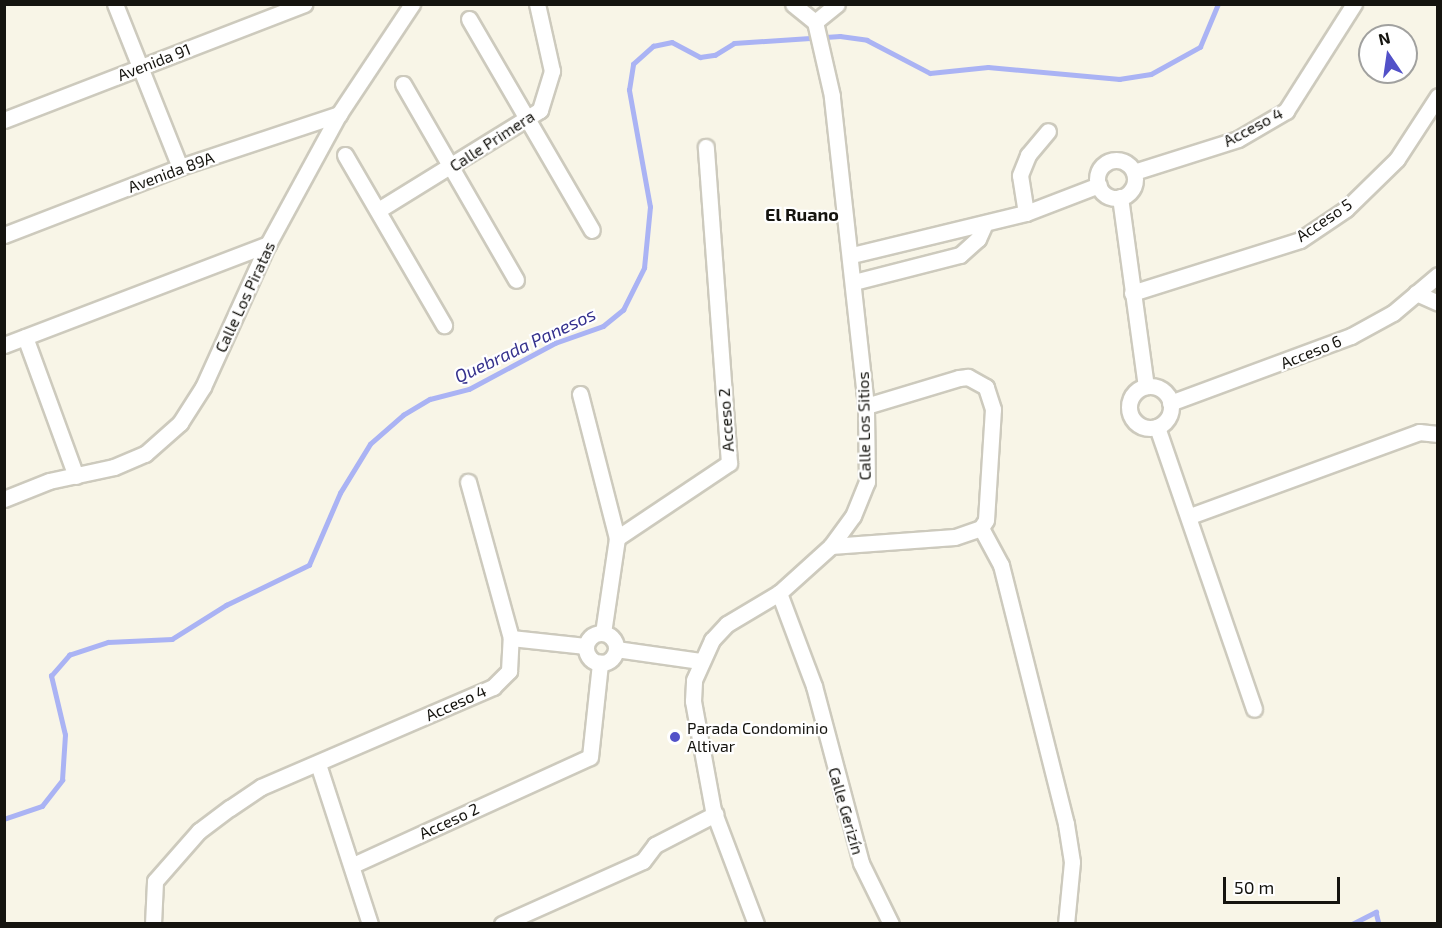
<!DOCTYPE html>
<html>
<head>
<meta charset="utf-8">
<style>
  body { margin:0 }
  #map { position:relative; width:1442px; height:928px; overflow:hidden; background:#f8f5e7; font-family:"Exo 2",sans-serif }
  div>[style] { position:absolute }
  .stream>* { height:4.5px; margin:-2.25px; padding:0 2.25px; transform-origin:2.25px; border-radius:2.25px; background:#aab3f4 }
  .roads { filter:drop-shadow(2px 0 #cdcabd) drop-shadow(-2px 0 #cdcabd) drop-shadow(0 2px #cdcabd) drop-shadow(0 -2px #cdcabd) }
  .minor>* { height:15px; margin:-7.5px; padding:0 7.5px; transform-origin:7.5px; border-radius:7.5px; background:#fff }
  .minor>.ring { margin:-7.5px; padding:0; box-sizing:content-box; background:none; border:15px solid #fff; border-radius:50% }
  .dots>* { width:16px; height:16px; translate:-50% -50%; box-sizing:border-box; border:3px solid #fff; border-radius:50% }
  span { translate:-50% -50%; white-space:nowrap; text-align:center; line-height:1.15; -webkit-text-stroke:4.5px #fff; paint-order:stroke }
  .street-label { font-size:16px; color:#15140f }
  .poi-label { font-size:16px; color:#15140f }
  .left { translate:0 -50%; text-align:left }
  .neighbourhood-label { font-size:18px; color:#15140f; font-weight:700 }
  .water-label { font-size:18px; color:#35318d; font-style:italic }
  .frame { position:absolute; inset:0; border:6px solid #15140f; pointer-events:none }
  .north { position:absolute; left:1358px; top:24px; width:60px; height:60px; box-sizing:border-box; background:#fff; border:2px solid #a1a19f; border-radius:50%; rotate:347deg; font-size:16px; font-weight:700; line-height:24px; text-align:center; color:#15140f }
  .north::after { content:''; display:block; margin:auto; width:21px; height:27px; background:#5251c8; clip-path:polygon(50% 0,100% 100%,50% 72%,0 100%) }
  .scale { position:absolute; left:1223px; top:877px; width:117px; height:27px; box-sizing:border-box; border:3px solid #15140f; border-top:0; padding-left:8px; font-size:18px; line-height:21px; white-space:nowrap; color:#15140f; -webkit-text-stroke:4px #fff; paint-order:stroke }
</style>
</head>
<body>
<div id="map">
  <div class="stream">
    <div style="left:4px;top:819px;width:40px;rotate:-18.9deg"></div>
    <div style="left:42px;top:806px;width:33px;rotate:-52deg"></div>
    <div style="left:62px;top:780px;width:45px;rotate:-86.2deg"></div>
    <div style="left:65px;top:735px;width:61px;rotate:-103.3deg"></div>
    <div style="left:51px;top:676px;width:28px;rotate:-49deg"></div>
    <div style="left:69px;top:655px;width:41px;rotate:-18.4deg"></div>
    <div style="left:108px;top:642px;width:64px;rotate:-2.7deg"></div>
    <div style="left:172px;top:639px;width:64px;rotate:-32.2deg"></div>
    <div style="left:226px;top:605px;width:92px;rotate:-25.7deg"></div>
    <div style="left:309px;top:565px;width:78px;rotate:-66.7deg"></div>
    <div style="left:340px;top:493px;width:57px;rotate:-58.5deg"></div>
    <div style="left:370px;top:444px;width:44px;rotate:-41.3deg"></div>
    <div style="left:403px;top:415px;width:31px;rotate:-31deg"></div>
    <div style="left:430px;top:399px;width:40px;rotate:-14.4deg"></div>
    <div style="left:469px;top:389px;width:98px;rotate:-28.1deg"></div>
    <div style="left:555px;top:343px;width:51px;rotate:-19.5deg"></div>
    <div style="left:603px;top:326px;width:26px;rotate:-39deg"></div>
    <div style="left:623px;top:310px;width:47px;rotate:-63.4deg"></div>
    <div style="left:644px;top:268px;width:61px;rotate:-84.4deg"></div>
    <div style="left:650px;top:207px;width:119px;rotate:-100.2deg"></div>
    <div style="left:629px;top:90px;width:26px;rotate:-81deg"></div>
    <div style="left:633px;top:64px;width:27px;rotate:-42deg"></div>
    <div style="left:653px;top:46px;width:19px;rotate:-12deg"></div>
    <div style="left:672px;top:42px;width:32px;rotate:28deg"></div>
    <div style="left:700px;top:57px;width:15px;rotate:-8deg"></div>
    <div style="left:715px;top:55px;width:22px;rotate:-32deg"></div>
    <div style="left:734px;top:43px;width:106px;rotate:-3.8deg"></div>
    <div style="left:840px;top:36px;width:27px;rotate:8deg"></div>
    <div style="left:867px;top:40px;width:71px;rotate:27.6deg"></div>
    <div style="left:930px;top:73px;width:58px;rotate:-5.9deg"></div>
    <div style="left:988px;top:67px;width:132px;rotate:5.2deg"></div>
    <div style="left:1119px;top:79px;width:32px;rotate:-9deg"></div>
    <div style="left:1151px;top:74px;width:56px;rotate:-28.9deg"></div>
    <div style="left:1200px;top:47px;width:47px;rotate:-67.3deg"></div>
    <div style="left:1352px;top:924px;width:27px;rotate:-27deg"></div>
    <div style="left:1376px;top:912px;width:12px;rotate:76deg"></div>
  </div>
  <div class="roads">
    <div class="minor">
      <div style="left:115px;top:4px;width:175px;rotate:68.3deg"></div>
      <div style="left:469px;top:19px;width:244px;rotate:59.8deg"></div>
      <div style="left:815px;top:22px;width:28px;rotate:-39deg"></div>
      <div style="left:403px;top:84px;width:226px;rotate:60deg"></div>
      <div style="left:4px;top:120px;width:322px;rotate:-21.1deg"></div>
      <div style="left:345px;top:155px;width:197px;rotate:59.8deg"></div>
      <div class="ring" style="left:1097px;top:160px;width:23px;height:23px"></div>
      <div style="left:1134px;top:172px;width:109px;rotate:-17.6deg"></div>
      <div style="left:1238px;top:139px;width:56px;rotate:-30.3deg"></div>
      <div style="left:1286px;top:111px;width:127px;rotate:-57.6deg"></div>
      <div style="left:1120px;top:197px;width:191px;rotate:82.2deg"></div>
      <div style="left:380px;top:209px;width:188px;rotate:-31.7deg"></div>
      <div style="left:540px;top:110px;width:41px;rotate:-72.9deg"></div>
      <div style="left:552px;top:71px;width:69px;rotate:-102.6deg"></div>
      <div style="left:1026px;top:213px;width:38px;rotate:-99deg"></div>
      <div style="left:1020px;top:175px;width:22px;rotate:-68deg"></div>
      <div style="left:1028px;top:155px;width:31px;rotate:-50deg"></div>
      <div style="left:4px;top:235px;width:189px;rotate:-21.1deg"></div>
      <div style="left:180px;top:167px;width:168px;rotate:-18.4deg"></div>
      <div style="left:852px;top:255px;width:179px;rotate:-13.6deg"></div>
      <div style="left:1026px;top:213px;width:78px;rotate:-21deg"></div>
      <div style="left:854px;top:282px;width:109px;rotate:-14.3deg"></div>
      <div style="left:960px;top:255px;width:24px;rotate:-42deg"></div>
      <div style="left:978px;top:239px;width:17px;rotate:-66deg"></div>
      <div style="left:1132px;top:293px;width:176px;rotate:-17.5deg"></div>
      <div style="left:1300px;top:240px;width:55px;rotate:-34deg"></div>
      <div style="left:1346px;top:209px;width:71px;rotate:-44.4deg"></div>
      <div style="left:1397px;top:159px;width:75px;rotate:-56.9deg"></div>
      <div style="left:1416px;top:293px;width:24px;rotate:24deg"></div>
      <div style="left:25px;top:337px;width:148px;rotate:69.9deg"></div>
      <div style="left:4px;top:345px;width:283px;rotate:-20.9deg"></div>
      <div class="ring" style="left:1129px;top:386px;width:27px;height:27px"></div>
      <div style="left:580px;top:394px;width:149px;rotate:75.6deg"></div>
      <div style="left:1170px;top:403px;width:193px;rotate:-20.3deg"></div>
      <div style="left:1351px;top:336px;width:48px;rotate:-28.7deg"></div>
      <div style="left:1393px;top:313px;width:59px;rotate:-40.2deg"></div>
      <div style="left:1157px;top:427px;width:298px;rotate:71deg"></div>
      <div style="left:4px;top:499px;width:48px;rotate:-21.8deg"></div>
      <div style="left:49px;top:481px;width:66px;rotate:-12.2deg"></div>
      <div style="left:114px;top:467px;width:34px;rotate:-23deg"></div>
      <div style="left:145px;top:454px;width:47px;rotate:-41.5deg"></div>
      <div style="left:180px;top:423px;width:43px;rotate:-57.4deg"></div>
      <div style="left:203px;top:387px;width:157px;rotate:-65.6deg"></div>
      <div style="left:268px;top:244px;width:148px;rotate:-61.4deg"></div>
      <div style="left:339px;top:114px;width:132px;rotate:-56.4deg"></div>
      <div style="left:1190px;top:516px;width:244px;rotate:-20.1deg"></div>
      <div style="left:1419px;top:432px;width:19px;rotate:6deg"></div>
      <div style="left:981px;top:528px;width:42px;rotate:61.6deg"></div>
      <div style="left:1001px;top:565px;width:267px;rotate:75.9deg"></div>
      <div style="left:1066px;top:824px;width:38px;rotate:81deg"></div>
      <div style="left:1072px;top:862px;width:62px;rotate:95.5deg"></div>
      <div style="left:831px;top:546px;width:124px;rotate:-4.2deg"></div>
      <div style="left:955px;top:537px;width:28px;rotate:-19deg"></div>
      <div style="left:981px;top:528px;width:9px;rotate:-58deg"></div>
      <div style="left:986px;top:520px;width:111px;rotate:-86.4deg"></div>
      <div style="left:993px;top:409px;width:23px;rotate:-108deg"></div>
      <div style="left:986px;top:387px;width:21px;rotate:-151deg"></div>
      <div style="left:968px;top:377px;width:9px;rotate:174deg"></div>
      <div style="left:959px;top:378px;width:97px;rotate:163.2deg"></div>
      <div style="left:779px;top:593px;width:99px;rotate:69.4deg"></div>
      <div style="left:814px;top:686px;width:183px;rotate:75.1deg"></div>
      <div style="left:861px;top:863px;width:68px;rotate:63.8deg"></div>
      <div style="left:603px;top:633px;width:96px;rotate:-81.6deg"></div>
      <div style="left:617px;top:538px;width:135px;rotate:-33.8deg"></div>
      <div style="left:729px;top:463px;width:317px;rotate:-94.2deg"></div>
      <div class="ring" style="left:586px;top:633px;width:15px;height:15px"></div>
      <div style="left:511px;top:638px;width:75px;rotate:6.1deg"></div>
      <div style="left:616px;top:649px;width:85px;rotate:8.1deg"></div>
      <div style="left:318px;top:764px;width:168px;rotate:72deg"></div>
      <div style="left:353px;top:865px;width:260px;rotate:-24.5deg"></div>
      <div style="left:590px;top:757px;width:95px;rotate:-83.9deg"></div>
      <div style="left:153px;top:924px;width:43px;rotate:-87.3deg"></div>
      <div style="left:155px;top:881px;width:67px;rotate:-48.7deg"></div>
      <div style="left:199px;top:831px;width:39px;rotate:-37deg"></div>
      <div style="left:230px;top:808px;width:37px;rotate:-34deg"></div>
      <div style="left:261px;top:787px;width:253px;rotate:-23.3deg"></div>
      <div style="left:493px;top:687px;width:23px;rotate:-45deg"></div>
      <div style="left:509px;top:671px;width:33px;rotate:-87deg"></div>
      <div style="left:511px;top:638px;width:162px;rotate:-105.4deg"></div>
      <div style="left:502px;top:924px;width:154px;rotate:-24.1deg"></div>
      <div style="left:643px;top:861px;width:20px;rotate:-53deg"></div>
      <div style="left:655px;top:845px;width:68px;rotate:-27.3deg"></div>
      <div style="left:756px;top:924px;width:122px;rotate:-110.7deg"></div>
      <div style="left:713px;top:810px;width:111px;rotate:-100.4deg"></div>
      <div style="left:693px;top:701px;width:21px;rotate:-87deg"></div>
      <div style="left:694px;top:680px;width:44px;rotate:-65.8deg"></div>
      <div style="left:712px;top:640px;width:22px;rotate:-47deg"></div>
      <div style="left:727px;top:624px;width:61px;rotate:-30.8deg"></div>
      <div style="left:779px;top:593px;width:70px;rotate:-42.1deg"></div>
      <div style="left:831px;top:546px;width:37px;rotate:-54deg"></div>
      <div style="left:853px;top:516px;width:37px;rotate:-68deg"></div>
      <div style="left:867px;top:482px;width:76px;rotate:-90.8deg"></div>
      <div style="left:866px;top:406px;width:312px;rotate:-96.3deg"></div>
      <div style="left:832px;top:96px;width:76px;rotate:-102.9deg"></div>
      <div style="left:815px;top:22px;width:28px;rotate:-141deg"></div>
    </div>
  </div>
  <div class="dots">
    <div style="left:675px;top:737px;background:#5251c8"></div>
  </div>
  <div class="street-label">
    <span style="left:154px;top:62px;rotate:-21deg">Avenida 91</span>
    <span style="left:1253px;top:127px;rotate:-28deg">Acceso 4</span>
    <span style="left:492px;top:141px;rotate:-33deg">Calle Primera</span>
    <span style="left:171px;top:172px;rotate:-20deg">Avenida 89A</span>
    <span style="left:1324px;top:220px;rotate:-34deg">Acceso 5</span>
    <span style="left:245px;top:297px;rotate:-65deg">Calle Los Piratas</span>
    <span style="left:1311px;top:352px;rotate:-22deg">Acceso 6</span>
    <span style="left:726px;top:420px;rotate:-94deg">Acceso 2</span>
    <span style="left:864px;top:426px;rotate:-91deg">Calle Los Sitios</span>
    <span style="left:456px;top:703px;rotate:-24deg">Acceso 4</span>
    <span style="left:846px;top:811px;rotate:74deg">Calle Gerizín</span>
    <span style="left:449px;top:821px;rotate:-25deg">Acceso 2</span>
  </div>
  <div class="poi-label">
    <span class="left" style="left:687px;top:737px">Parada Condominio<br>Altivar</span>
  </div>
  <div class="neighbourhood-label">
    <span style="left:802px;top:214px">El Ruano</span>
  </div>
  <div class="water-label">
    <span style="left:525px;top:345px;rotate:-25deg">Quebrada Panesos</span>
  </div>
  <div class="frame"></div>
  <div class="north">N</div>
  <div class="scale">50 m</div>
</div>
</body>
</html>
